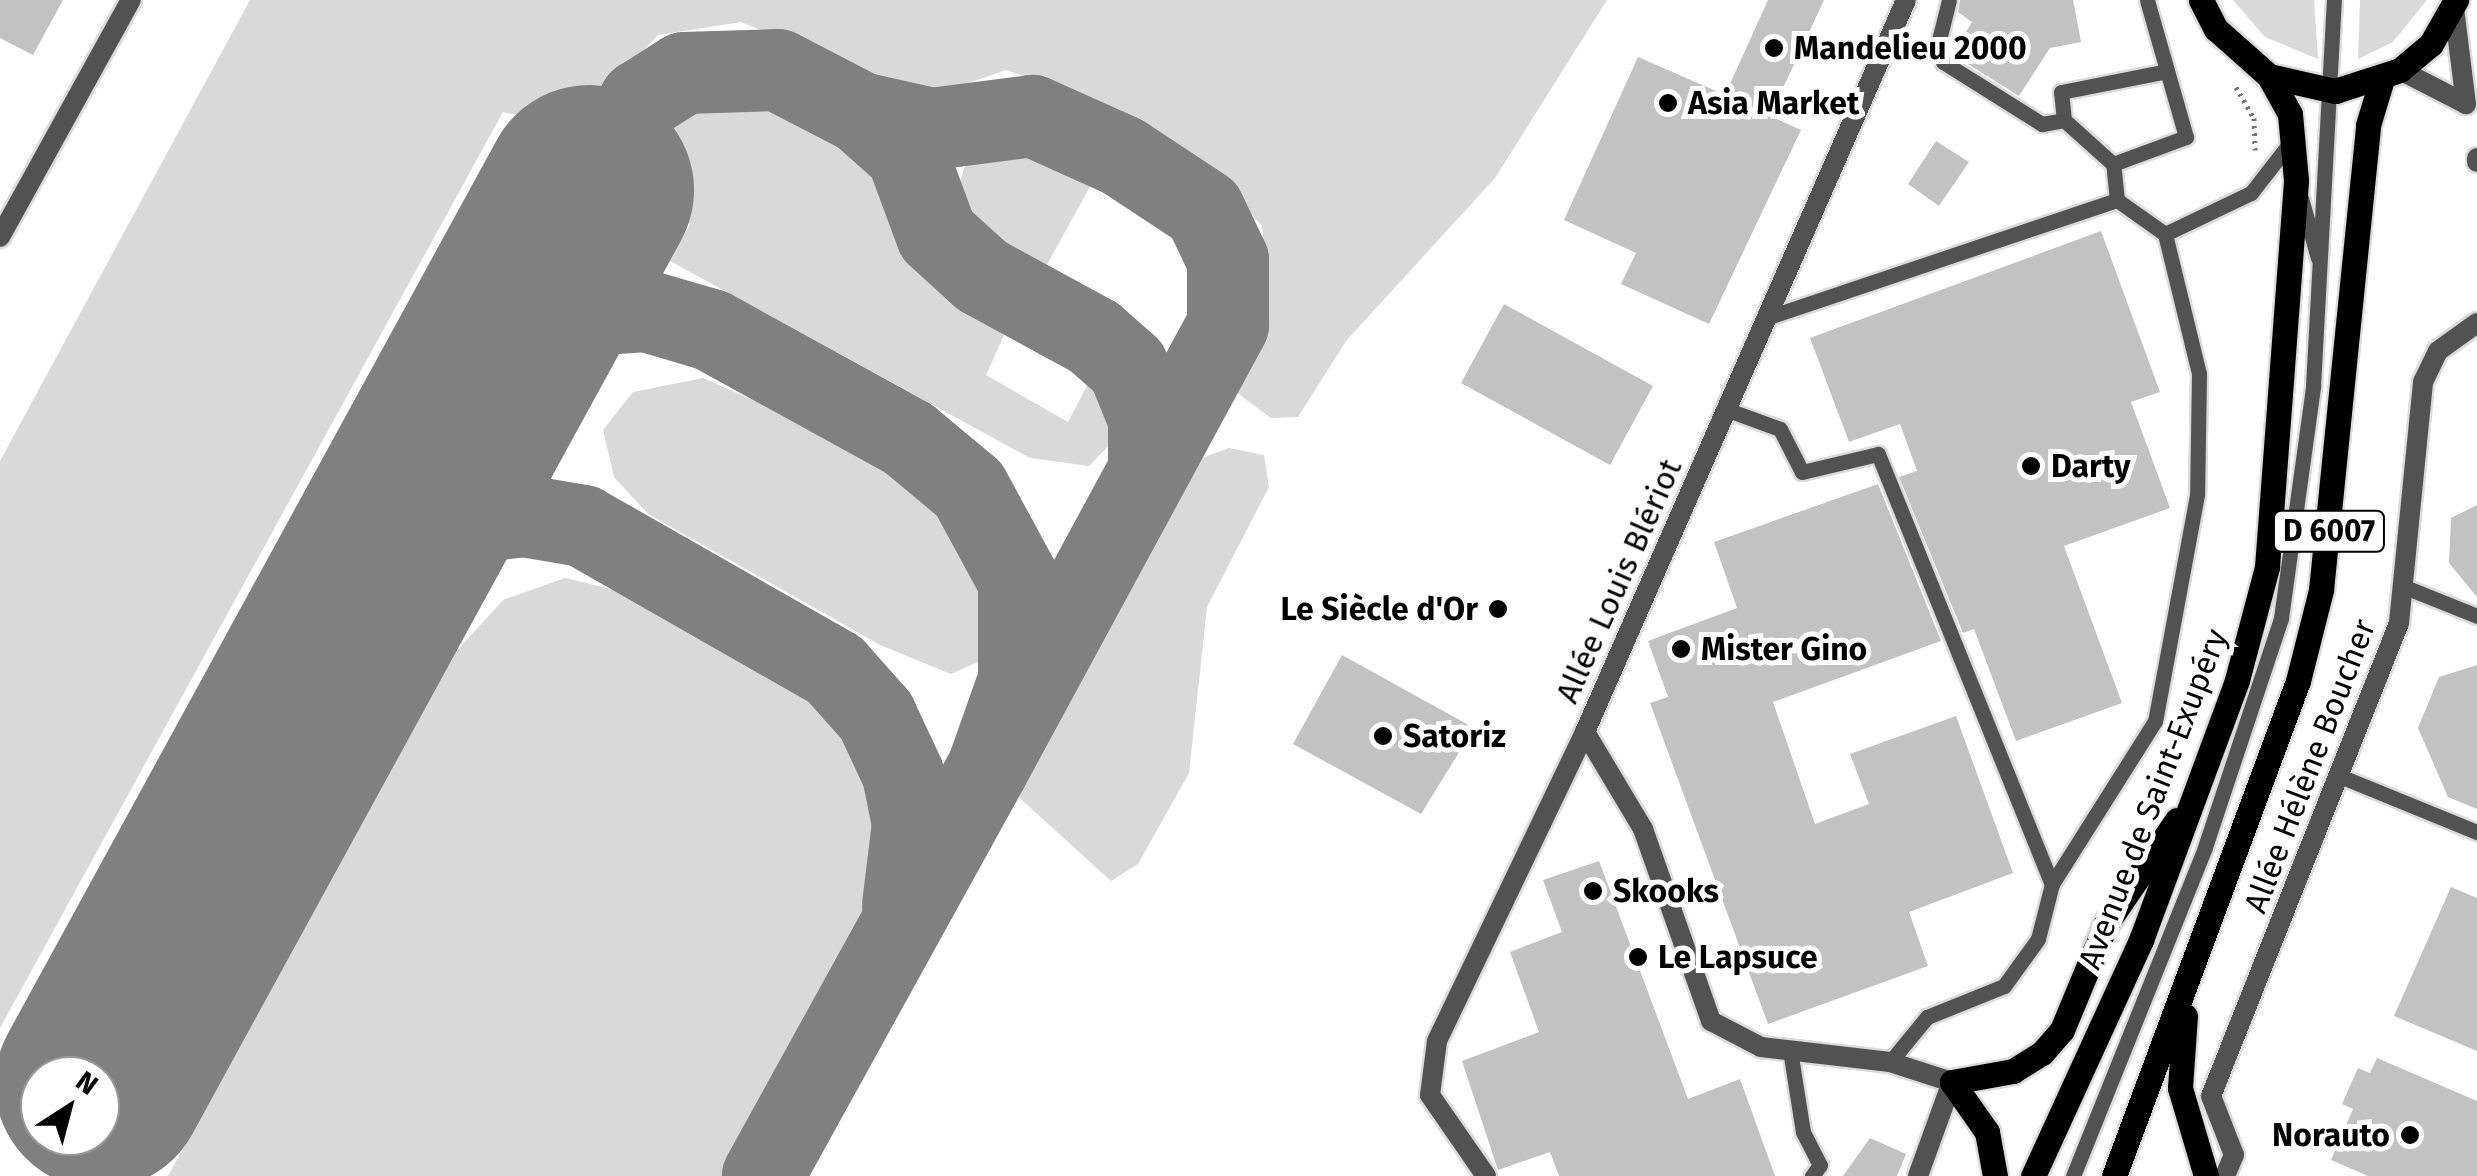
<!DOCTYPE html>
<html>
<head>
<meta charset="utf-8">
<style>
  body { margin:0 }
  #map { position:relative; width:2477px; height:1176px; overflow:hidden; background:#fff; font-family:"Fira Sans",sans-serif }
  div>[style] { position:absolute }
  .green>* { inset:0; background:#d9d9d9 }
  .taxiway>* { height:82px; margin:-41px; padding:0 41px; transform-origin:41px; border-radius:41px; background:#808080 }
  .runway>* { height:210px; margin:-105px; padding:0 105px; transform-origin:105px; border-radius:105px; background:#808080 }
  .building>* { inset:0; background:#c2c2c2 }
  .path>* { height:5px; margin-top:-2.5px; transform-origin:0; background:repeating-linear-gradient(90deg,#747474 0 2.5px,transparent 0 7.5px) }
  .roads { filter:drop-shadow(2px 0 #dbdbdb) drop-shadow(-2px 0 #dbdbdb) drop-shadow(0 2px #dbdbdb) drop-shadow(0 -2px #dbdbdb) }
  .lane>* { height:15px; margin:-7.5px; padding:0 7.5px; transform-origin:7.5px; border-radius:7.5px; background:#525252 }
  .street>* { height:20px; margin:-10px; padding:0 10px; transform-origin:10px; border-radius:10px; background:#525252 }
  .primary>* { height:25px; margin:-12.5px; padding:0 12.5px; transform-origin:12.5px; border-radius:12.5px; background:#000 }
  .dots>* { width:28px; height:28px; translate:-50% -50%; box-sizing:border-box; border:5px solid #fff; border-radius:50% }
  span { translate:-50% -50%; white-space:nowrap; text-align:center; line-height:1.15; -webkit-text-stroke:10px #fff; paint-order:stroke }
  .shield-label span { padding:2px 8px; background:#fff; border:2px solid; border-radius:8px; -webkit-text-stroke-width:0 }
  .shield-label { font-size:30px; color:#000; font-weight:700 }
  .poi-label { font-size:32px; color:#000; font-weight:700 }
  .left { translate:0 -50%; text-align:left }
  .right { translate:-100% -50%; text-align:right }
  .street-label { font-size:32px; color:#000 }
  .north { position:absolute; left:20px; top:1056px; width:100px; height:100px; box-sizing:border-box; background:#fff; border:2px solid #999; border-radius:50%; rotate:36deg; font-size:28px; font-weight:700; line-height:40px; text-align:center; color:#000 }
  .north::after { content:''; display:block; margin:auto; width:35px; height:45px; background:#000; clip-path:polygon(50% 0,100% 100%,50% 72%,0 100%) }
</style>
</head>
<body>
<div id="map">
  <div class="green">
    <div style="clip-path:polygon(250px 0,1607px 0,1495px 178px,1346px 341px,1298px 417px,1271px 418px,1236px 392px,1269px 304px,1262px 226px,1214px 170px,1114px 109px,1006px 70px,942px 92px,896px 85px,741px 22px,658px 35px,573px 126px,503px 112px,0 1028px,0 461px)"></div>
    <div style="clip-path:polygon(2233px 0,2314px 0,2318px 59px,2265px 37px)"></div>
    <div style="clip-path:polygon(2360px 0,2427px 0,2393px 42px,2358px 59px)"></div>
    <div style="clip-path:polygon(722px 103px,773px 105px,869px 157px,901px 242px,934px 285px,1006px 331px,986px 375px,1068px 422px,1089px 382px,1117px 437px,1089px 466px,1030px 458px,670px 261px,690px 224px,633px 191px,675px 121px)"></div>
    <div style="clip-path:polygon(1014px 151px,1092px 183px,1044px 270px,995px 245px,957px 191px,967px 160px)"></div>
    <div style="clip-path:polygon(703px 378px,832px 435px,922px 490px,975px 555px,989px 657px,951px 674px,880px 645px,648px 514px,614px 477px,603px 430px,633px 392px)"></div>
    <div style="clip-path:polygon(1229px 448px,1264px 455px,1269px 487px,1207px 607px,1189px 773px,1138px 864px,1111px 881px,1012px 791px,1193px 461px)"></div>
    <div style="clip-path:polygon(565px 578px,636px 595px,740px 649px,818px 705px,863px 768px,878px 834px,868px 907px,722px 1176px,168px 1176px,455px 653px,503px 600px)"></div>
  </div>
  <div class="taxiway">
    <div style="left:589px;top:190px;width:103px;rotate:-60.2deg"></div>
    <div style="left:640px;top:101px;width:52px;rotate:-32.5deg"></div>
    <div style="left:684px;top:73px;width:94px;rotate:-1.8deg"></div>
    <div style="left:778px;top:70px;width:93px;rotate:27.4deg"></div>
    <div style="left:470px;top:408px;width:91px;rotate:-48.1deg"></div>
    <div style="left:531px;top:340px;width:60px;rotate:-24.4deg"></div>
    <div style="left:586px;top:315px;width:60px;rotate:-3.8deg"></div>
    <div style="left:646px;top:311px;width:68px;rotate:16.3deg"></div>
    <div style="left:711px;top:330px;width:226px;rotate:28.8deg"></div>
    <div style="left:909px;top:439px;width:78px;rotate:39.8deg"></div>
    <div style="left:969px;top:489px;width:105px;rotate:61.5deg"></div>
    <div style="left:1019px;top:581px;width:99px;rotate:90deg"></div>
    <div style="left:1019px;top:680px;width:93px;rotate:109.4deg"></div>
    <div style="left:988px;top:768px;width:466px;rotate:118.9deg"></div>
    <div style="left:385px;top:563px;width:92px;rotate:-25.7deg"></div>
    <div style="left:468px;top:523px;width:56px;rotate:-7.1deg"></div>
    <div style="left:524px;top:516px;width:60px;rotate:9.6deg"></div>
    <div style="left:583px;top:526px;width:290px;rotate:29.7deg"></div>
    <div style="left:835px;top:670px;width:62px;rotate:48.3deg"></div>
    <div style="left:876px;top:716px;width:64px;rotate:65deg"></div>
    <div style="left:903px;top:774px;width:51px;rotate:78.7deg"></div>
    <div style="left:913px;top:824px;width:82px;rotate:97deg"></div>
    <div style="left:988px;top:768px;width:504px;rotate:-61.55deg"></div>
    <div style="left:1228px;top:325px;width:65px;rotate:-90deg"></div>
    <div style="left:1228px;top:260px;width:55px;rotate:-115.6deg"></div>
    <div style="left:1204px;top:210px;width:98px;rotate:-146.6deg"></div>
    <div style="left:1122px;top:156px;width:98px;rotate:-155.8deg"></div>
    <div style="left:1033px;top:116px;width:102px;rotate:172.7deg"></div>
    <div style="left:932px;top:129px;width:73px;rotate:-167.3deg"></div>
    <div style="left:861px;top:113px;width:62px;rotate:41.7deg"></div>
    <div style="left:907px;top:154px;width:86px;rotate:69.7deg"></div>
    <div style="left:937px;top:235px;width:61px;rotate:42.3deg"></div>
    <div style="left:982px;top:276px;width:128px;rotate:28.6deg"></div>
    <div style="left:1094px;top:337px;width:45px;rotate:41.4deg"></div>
    <div style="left:1128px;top:367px;width:56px;rotate:68deg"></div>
    <div style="left:1149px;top:419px;width:42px;rotate:90deg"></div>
  </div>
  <div class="runway">
    <div style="left:100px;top:1084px;width:1019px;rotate:-61.32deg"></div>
  </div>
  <div class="building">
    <div style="clip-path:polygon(0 0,63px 0,33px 55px,0 38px)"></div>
    <div style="clip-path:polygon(1768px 0,1824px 0,1770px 116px,1801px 130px,1709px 324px,1621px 284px,1636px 253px,1564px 220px,1638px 57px,1725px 95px)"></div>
    <div style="clip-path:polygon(1960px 0,2073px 0,2081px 42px,2050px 48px,2019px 96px,1952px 54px,1972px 22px,1958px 12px)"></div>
    <div style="clip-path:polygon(1936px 141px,1969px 162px,1939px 206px,1908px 184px)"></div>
    <div style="clip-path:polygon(2101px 231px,2160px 392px,2131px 402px,2170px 508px,2064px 546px,2122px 703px,2016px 741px,1974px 629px,1963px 633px,1899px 477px,1917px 471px,1900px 424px,1849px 442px,1810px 338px)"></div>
    <div style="clip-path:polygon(1504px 304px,1653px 386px,1610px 465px,1461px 383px)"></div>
    <div style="clip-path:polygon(1878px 484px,1941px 641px,1773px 702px,1815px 824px,1869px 804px,1850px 754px,1956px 716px,2013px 873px,1909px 912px,1928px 966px,1768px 1024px,1650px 703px,1668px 697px,1648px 641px,1737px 608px,1714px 542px)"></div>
    <div style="clip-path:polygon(2477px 505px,2477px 597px,2449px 563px,2451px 518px)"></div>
    <div style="clip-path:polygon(1342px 655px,1474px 728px,1421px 814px,1293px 744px)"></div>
    <div style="clip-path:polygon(2477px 665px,2477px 809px,2448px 797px,2418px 728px,2439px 677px)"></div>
    <div style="clip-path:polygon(1599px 861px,1688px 1099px,1740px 1079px,1775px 1176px,1559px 1176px,1550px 1152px,1498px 1170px,1462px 1061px,1539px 1032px,1510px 952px,1562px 932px,1543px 880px)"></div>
    <div style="clip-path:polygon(2451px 887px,2477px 898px,2477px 1051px,2394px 1016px)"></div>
    <div style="clip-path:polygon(2377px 1058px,2477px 1101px,2477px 1176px,2368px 1176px,2331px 1160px,2353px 1109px,2342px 1104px,2358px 1068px,2370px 1073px)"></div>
    <div style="clip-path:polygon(1870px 1138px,1906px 1154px,1897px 1176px,1843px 1176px)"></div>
  </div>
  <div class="path">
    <div style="left:2236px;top:87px;width:36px;rotate:60deg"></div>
    <div style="left:2254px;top:118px;width:32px;rotate:88deg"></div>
  </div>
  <div class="roads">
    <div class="lane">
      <div style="left:1949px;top:0;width:49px;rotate:104deg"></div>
      <div style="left:1937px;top:48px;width:15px;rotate:67deg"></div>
      <div style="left:1943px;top:62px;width:117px;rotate:32.1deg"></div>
      <div style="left:2042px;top:124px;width:22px;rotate:-10deg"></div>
      <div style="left:2113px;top:164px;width:66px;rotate:-138.1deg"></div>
      <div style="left:2064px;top:120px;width:28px;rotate:-96deg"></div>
      <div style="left:2061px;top:92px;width:108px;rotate:-11.2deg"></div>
      <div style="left:2301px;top:198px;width:62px;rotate:74.2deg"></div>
      <div style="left:2117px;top:200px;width:36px;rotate:-96deg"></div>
      <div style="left:2113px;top:164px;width:78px;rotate:-20.3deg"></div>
      <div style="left:2186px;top:137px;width:142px;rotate:-105.9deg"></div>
      <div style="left:2165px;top:234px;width:95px;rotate:-25.5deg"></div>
      <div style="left:2251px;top:193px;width:68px;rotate:-52.1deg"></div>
      <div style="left:1763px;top:319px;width:373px;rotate:-18.6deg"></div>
      <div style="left:2117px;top:200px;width:59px;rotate:35.3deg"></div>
      <div style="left:2165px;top:234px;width:144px;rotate:76.3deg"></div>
      <div style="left:2199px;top:374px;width:121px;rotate:90.9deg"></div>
      <div style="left:2197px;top:495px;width:230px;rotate:100.5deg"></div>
      <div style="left:2155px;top:721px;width:193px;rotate:122.3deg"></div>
      <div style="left:2052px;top:884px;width:57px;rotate:104.3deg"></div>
      <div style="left:2038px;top:939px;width:58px;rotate:125.9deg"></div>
      <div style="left:2004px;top:986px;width:83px;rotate:158.1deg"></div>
      <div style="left:1927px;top:1017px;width:58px;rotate:129.4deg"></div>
      <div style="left:1728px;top:410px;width:55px;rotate:20.1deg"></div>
      <div style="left:1780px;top:429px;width:48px;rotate:62.9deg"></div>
      <div style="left:1802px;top:472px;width:78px;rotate:-13.3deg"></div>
      <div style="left:1878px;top:454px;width:464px;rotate:68deg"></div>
      <div style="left:2405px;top:587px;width:78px;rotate:21.9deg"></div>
      <div style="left:2342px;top:777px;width:146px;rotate:22.2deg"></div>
      <div style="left:1790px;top:1050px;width:83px;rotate:81deg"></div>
      <div style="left:1803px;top:1132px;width:37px;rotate:63deg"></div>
      <div style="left:1820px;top:1165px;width:14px;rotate:126deg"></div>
      <div style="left:2073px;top:1176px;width:354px;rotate:-68.1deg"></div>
      <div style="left:2205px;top:847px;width:241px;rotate:-71.6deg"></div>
      <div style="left:2281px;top:618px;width:234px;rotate:-82.1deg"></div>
      <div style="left:2313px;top:386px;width:387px;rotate:-86.9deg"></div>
    </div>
    <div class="street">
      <div style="left:2454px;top:8px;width:97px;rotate:82.9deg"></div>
      <div style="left:2400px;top:70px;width:74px;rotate:27.3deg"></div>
      <div style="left:2477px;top:158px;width:4px;rotate:90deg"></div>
      <div style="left:0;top:237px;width:271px;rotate:-61.1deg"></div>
      <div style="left:1585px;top:732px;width:113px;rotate:59.1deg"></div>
      <div style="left:1643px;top:829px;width:204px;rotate:70.5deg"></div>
      <div style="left:1711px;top:1021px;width:56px;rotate:27.5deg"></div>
      <div style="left:1761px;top:1047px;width:130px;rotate:6.6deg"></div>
      <div style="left:1890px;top:1062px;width:65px;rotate:17.9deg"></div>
      <div style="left:1952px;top:1082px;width:100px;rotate:109.9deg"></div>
      <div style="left:1486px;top:1176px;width:98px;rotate:-124.7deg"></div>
      <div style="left:1430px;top:1095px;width:54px;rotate:-82.6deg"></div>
      <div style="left:1437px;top:1041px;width:343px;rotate:-64.4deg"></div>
      <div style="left:1585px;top:732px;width:799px;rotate:-66.32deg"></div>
      <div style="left:2225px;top:1176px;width:23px;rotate:-67deg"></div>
      <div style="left:2234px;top:1155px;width:63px;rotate:-111.3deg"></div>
      <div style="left:2211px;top:1096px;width:509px;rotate:-68.32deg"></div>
      <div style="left:2399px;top:623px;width:242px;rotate:-84.3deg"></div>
      <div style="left:2423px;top:382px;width:34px;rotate:-64deg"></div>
      <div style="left:2438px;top:351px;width:48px;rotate:-35.7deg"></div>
    </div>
    <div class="primary">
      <div style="left:2201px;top:0;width:33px;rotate:63deg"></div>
      <div style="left:2216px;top:29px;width:71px;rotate:41.6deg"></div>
      <div style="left:2269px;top:76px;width:68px;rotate:12.8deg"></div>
      <div style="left:2335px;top:91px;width:68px;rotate:-17.9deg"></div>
      <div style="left:2400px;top:70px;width:40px;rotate:-40deg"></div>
      <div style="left:2431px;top:44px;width:51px;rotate:-60.4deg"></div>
      <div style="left:2185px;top:1016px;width:72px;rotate:94deg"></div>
      <div style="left:2180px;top:1088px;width:92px;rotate:73.5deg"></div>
      <div style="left:1995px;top:1176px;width:45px;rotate:-100.3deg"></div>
      <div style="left:1987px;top:1132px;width:61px;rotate:-125deg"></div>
      <div style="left:1952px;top:1082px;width:62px;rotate:-10.2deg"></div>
      <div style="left:2013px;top:1071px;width:34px;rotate:-32deg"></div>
      <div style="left:2042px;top:1053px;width:30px;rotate:-49deg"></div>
      <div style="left:2062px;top:1030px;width:115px;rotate:-67.5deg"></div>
      <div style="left:2106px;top:924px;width:126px;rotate:-55.7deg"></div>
      <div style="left:2033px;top:1176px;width:260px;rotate:-65.4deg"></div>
      <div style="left:2141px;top:940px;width:277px;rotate:-69.7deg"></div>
      <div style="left:2237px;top:680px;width:117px;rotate:-75.1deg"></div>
      <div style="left:2267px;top:567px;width:388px;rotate:-85.7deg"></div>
      <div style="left:2296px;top:180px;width:66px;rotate:-95.2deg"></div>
      <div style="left:2290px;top:114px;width:43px;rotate:-118.9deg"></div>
      <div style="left:2114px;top:1176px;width:528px;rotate:-69.61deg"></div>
      <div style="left:2298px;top:681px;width:94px;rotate:-75.8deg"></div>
      <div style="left:2321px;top:590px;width:467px;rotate:-84.2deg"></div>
      <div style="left:2368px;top:125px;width:48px;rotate:-73.1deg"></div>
    </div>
  </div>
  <div class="dots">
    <div style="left:1774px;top:48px;background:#000"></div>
    <div style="left:1668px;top:103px;background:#000"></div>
    <div style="left:2031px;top:466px;background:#000"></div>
    <div style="left:1498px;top:609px;background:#000"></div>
    <div style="left:1681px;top:649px;background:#000"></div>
    <div style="left:1383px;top:736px;background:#000"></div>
    <div style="left:1593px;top:891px;background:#000"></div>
    <div style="left:1638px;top:957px;background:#000"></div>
    <div style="left:2410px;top:1135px;background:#000"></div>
  </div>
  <div class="shield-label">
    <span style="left:2329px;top:531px">D 6007</span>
  </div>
  <div class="poi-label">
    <span class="left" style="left:1794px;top:48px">Mandelieu 2000</span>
    <span class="left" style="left:1688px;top:103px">Asia Market</span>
    <span class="left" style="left:2051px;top:466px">Darty</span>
    <span class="right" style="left:1478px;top:609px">Le Siècle d'Or</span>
    <span class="left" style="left:1701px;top:649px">Mister Gino</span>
    <span class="left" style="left:1403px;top:736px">Satoriz</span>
    <span class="left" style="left:1613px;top:891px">Skooks</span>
    <span class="left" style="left:1658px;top:957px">Le Lapsuce</span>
    <span class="right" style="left:2390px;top:1135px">Norauto</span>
  </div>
  <div class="street-label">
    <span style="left:1619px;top:581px;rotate:-66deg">Allée Louis Blériot</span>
    <span style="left:2310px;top:766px;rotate:-69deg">Allée Hélène Boucher</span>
    <span style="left:2153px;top:799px;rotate:-69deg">Avenue de Saint-Exupéry</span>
  </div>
  <div class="north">N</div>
</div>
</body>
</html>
